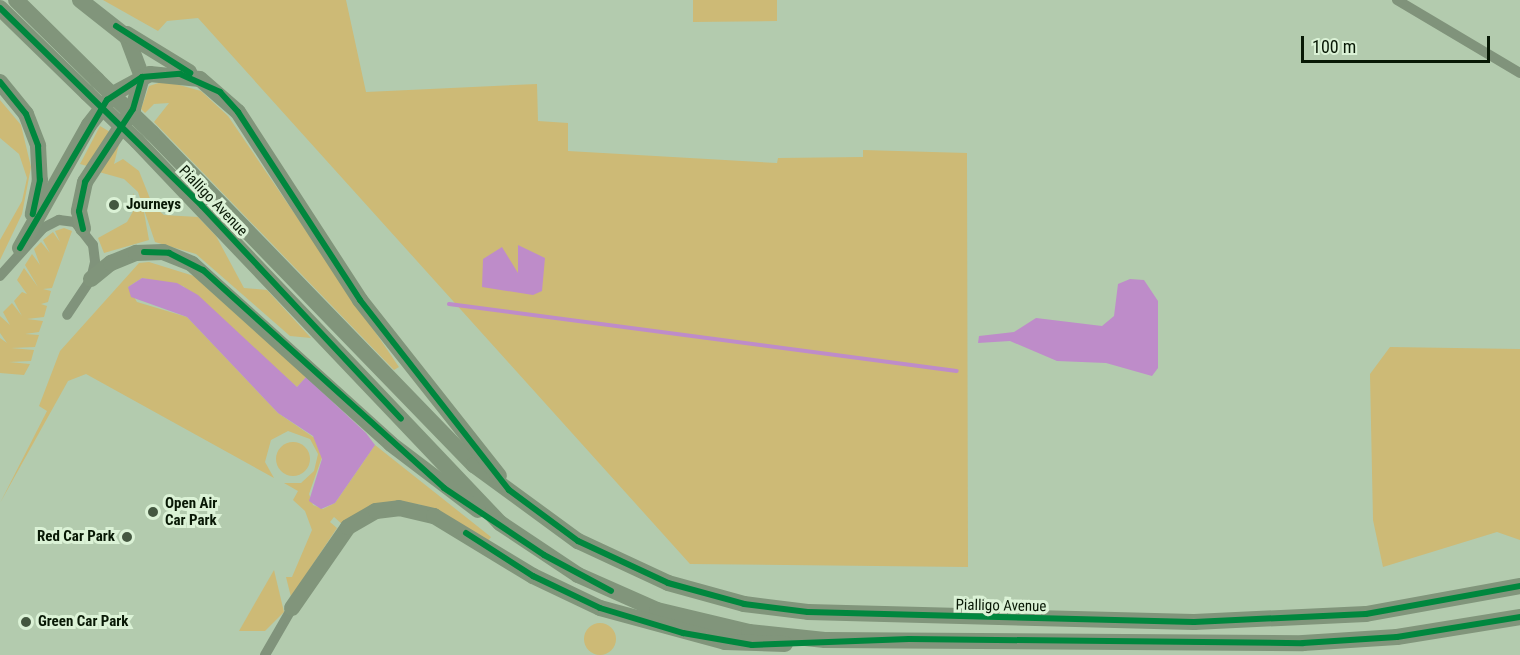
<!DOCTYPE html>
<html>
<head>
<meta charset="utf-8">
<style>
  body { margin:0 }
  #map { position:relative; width:1520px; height:655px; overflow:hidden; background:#b3cbae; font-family:"Roboto Condensed",sans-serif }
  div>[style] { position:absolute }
  .green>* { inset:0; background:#cdba76 }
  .round { border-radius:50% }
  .water>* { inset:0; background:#be8cc9 }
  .stream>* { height:4px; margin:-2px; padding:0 2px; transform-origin:2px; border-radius:2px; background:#be8cc9 }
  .minor>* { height:10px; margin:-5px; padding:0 5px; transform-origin:5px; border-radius:5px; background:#80937b }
  .primary>* { height:16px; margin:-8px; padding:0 8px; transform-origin:8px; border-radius:8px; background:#81957b }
  .primary-bridge>* { height:16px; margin:-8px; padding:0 8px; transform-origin:8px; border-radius:8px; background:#81957b }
  .cycleway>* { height:6px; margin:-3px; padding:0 3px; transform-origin:3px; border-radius:3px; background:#00873e }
  .dots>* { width:16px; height:16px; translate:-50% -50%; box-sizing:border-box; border:3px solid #dbf2d6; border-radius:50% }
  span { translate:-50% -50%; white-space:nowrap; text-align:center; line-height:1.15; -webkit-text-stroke:6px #dbf2d6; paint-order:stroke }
  .street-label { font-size:15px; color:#081805 }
  .poi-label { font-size:15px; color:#081805; font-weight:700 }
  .left { translate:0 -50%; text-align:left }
  .right { translate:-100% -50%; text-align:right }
  .scale { position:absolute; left:1301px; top:36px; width:189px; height:27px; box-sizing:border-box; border:3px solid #081805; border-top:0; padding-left:8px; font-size:18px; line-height:21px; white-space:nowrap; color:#081805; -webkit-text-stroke:4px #dbf2d6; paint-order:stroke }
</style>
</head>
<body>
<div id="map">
  <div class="green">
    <div style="clip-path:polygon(103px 0,346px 0,366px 92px,537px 84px,538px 121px,568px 123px,568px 151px,777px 163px,778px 158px,863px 157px,863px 150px,967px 153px,968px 567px,690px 564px,198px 18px,167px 21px,158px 31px)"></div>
    <div style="clip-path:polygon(693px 0,777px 0,777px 21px,693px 22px)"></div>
    <div style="clip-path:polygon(165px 81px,201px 91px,228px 116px,399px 367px,394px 370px,154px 122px,169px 103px,154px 104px,145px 113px,141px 109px,149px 86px)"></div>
    <div style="clip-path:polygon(0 100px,21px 125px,31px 167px,22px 214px,0 260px,0 240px,22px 201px,27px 178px,19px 154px,0 138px)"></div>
    <div style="clip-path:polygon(100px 126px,110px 132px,87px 166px,80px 164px)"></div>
    <div style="clip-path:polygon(120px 140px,114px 164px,123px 159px,139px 171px,153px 206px,164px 215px,198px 217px,216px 236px,244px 288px,267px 290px,311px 338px,290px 336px,196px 254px,155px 242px,138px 192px,124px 179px,99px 172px)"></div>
    <div style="clip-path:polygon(133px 193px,144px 212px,149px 240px,104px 253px,98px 238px,127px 222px,136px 206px)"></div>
    <div style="clip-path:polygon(64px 228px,72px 231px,52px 288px,43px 289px,51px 291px,48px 302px,41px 304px,47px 306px,44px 317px,27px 319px,43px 321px,39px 332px,25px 334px,39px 335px,35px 347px,11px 348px,34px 350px,31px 361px,9px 362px,30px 364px,24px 375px,0 373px,0 338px,7px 343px,0 333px,0 316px,10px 325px,3px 312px,12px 303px,22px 316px,14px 301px,22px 292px,27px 294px,17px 280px,24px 268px,38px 287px,25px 265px,32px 254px,40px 265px,34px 249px,41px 242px,50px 253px,43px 240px,53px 232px,60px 242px,55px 231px)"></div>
    <div style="clip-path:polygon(149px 262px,194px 276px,306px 377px,297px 387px,183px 286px,142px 278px,128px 287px,137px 302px,187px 317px,278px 413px,316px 439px,322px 457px,309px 494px,313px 505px,323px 509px,335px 503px,375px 445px,491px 537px,488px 541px,419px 504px,371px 505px,342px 524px,334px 517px,330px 522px,337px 528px,291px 597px,286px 577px,292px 577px,312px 530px,305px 511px,293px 500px,298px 491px,284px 483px,301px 483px,314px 471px,318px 454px,310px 439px,288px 431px,271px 440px,265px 462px,274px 478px,86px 374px,68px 381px,0 503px,47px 411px,39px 406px,60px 351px,139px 263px)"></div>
    <div style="clip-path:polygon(1390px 347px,1520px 349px,1520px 540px,1497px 532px,1383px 567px,1373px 520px,1370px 374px)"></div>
    <div class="round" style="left:276px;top:442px;width:34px;height:34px"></div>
    <div style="clip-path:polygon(274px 570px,284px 612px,265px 631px,239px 631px)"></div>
    <div class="round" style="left:584px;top:623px;width:32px;height:32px"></div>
  </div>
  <div class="water">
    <div style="clip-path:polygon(518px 245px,545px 258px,542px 291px,533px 295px,482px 287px,483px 259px,502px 247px,518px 273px)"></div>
    <div style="clip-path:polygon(142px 278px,177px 283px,198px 295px,297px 387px,306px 377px,366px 433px,375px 445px,335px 503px,321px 509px,309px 501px,322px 459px,313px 436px,278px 413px,187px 317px,131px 297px,128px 287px)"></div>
    <div style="clip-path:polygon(1130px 279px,1144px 280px,1158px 301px,1158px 368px,1152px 376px,1106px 363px,1057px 361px,1010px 341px,978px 343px,979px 336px,1014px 332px,1036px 318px,1102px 326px,1114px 316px,1118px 284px)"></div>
  </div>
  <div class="stream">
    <div style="left:449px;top:304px;width:512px;rotate:7.51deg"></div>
  </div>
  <div class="minor">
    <div style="left:1397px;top:0;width:143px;rotate:30.7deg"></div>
    <div style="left:0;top:276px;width:64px;rotate:-48.1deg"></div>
    <div style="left:43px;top:228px;width:18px;rotate:-27deg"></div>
    <div style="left:59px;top:220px;width:16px;rotate:7deg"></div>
    <div style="left:75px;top:222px;width:29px;rotate:52deg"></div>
    <div style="left:93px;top:245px;width:17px;rotate:83deg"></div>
    <div style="left:95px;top:262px;width:17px;rotate:103deg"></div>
    <div style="left:91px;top:279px;width:43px;rotate:123.7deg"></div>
    <div style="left:265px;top:655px;width:54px;rotate:-60.1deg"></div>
  </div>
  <div class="primary">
    <div style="left:16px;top:0;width:114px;rotate:44.6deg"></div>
    <div style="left:80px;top:0;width:60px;rotate:38.2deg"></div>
    <div style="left:127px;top:37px;width:43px;rotate:69.4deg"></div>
    <div style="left:142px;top:77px;width:33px;rotate:106deg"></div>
    <div style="left:133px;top:109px;width:87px;rotate:123.3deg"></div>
    <div style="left:85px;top:182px;width:30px;rotate:102deg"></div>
    <div style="left:79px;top:211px;width:18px;rotate:77deg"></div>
    <div style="left:0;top:8px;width:122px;rotate:44.3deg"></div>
    <div style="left:127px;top:34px;width:73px;rotate:31.5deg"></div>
    <div style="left:0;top:82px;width:41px;rotate:50.9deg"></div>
    <div style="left:26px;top:114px;width:34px;rotate:69deg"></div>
    <div style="left:38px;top:146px;width:34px;rotate:87deg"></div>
    <div style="left:40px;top:180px;width:35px;rotate:102deg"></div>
    <div style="left:152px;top:133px;width:463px;rotate:45.9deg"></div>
    <div style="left:474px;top:465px;width:129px;rotate:36.2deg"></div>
    <div style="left:578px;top:541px;width:99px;rotate:25deg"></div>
    <div style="left:668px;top:583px;width:79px;rotate:15.4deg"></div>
    <div style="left:744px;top:604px;width:64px;rotate:7.1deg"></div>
    <div style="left:808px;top:612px;width:386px;rotate:1.5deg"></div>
    <div style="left:1194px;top:622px;width:172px;rotate:-2.7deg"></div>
    <div style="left:1366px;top:614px;width:157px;rotate:-10.3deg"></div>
    <div style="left:137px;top:141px;width:527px;rotate:46.46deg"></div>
    <div style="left:500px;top:523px;width:94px;rotate:33.7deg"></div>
    <div style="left:578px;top:575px;width:86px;rotate:23.9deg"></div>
    <div style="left:657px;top:610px;width:95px;rotate:13.4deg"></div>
    <div style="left:749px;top:632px;width:76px;rotate:6deg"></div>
    <div style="left:825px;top:640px;width:478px;rotate:0.4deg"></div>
    <div style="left:1303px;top:643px;width:94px;rotate:-3.7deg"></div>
    <div style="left:1397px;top:637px;width:125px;rotate:-9.2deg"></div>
    <div style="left:20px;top:248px;width:141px;rotate:-60.7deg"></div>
    <div style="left:89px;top:125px;width:39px;rotate:-52deg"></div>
    <div style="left:113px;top:94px;width:42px;rotate:-28.4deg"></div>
    <div style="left:150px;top:74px;width:50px;rotate:5.7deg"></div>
    <div style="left:200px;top:79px;width:50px;rotate:41deg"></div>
    <div style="left:238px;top:112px;width:224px;rotate:57deg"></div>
    <div style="left:360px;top:300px;width:224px;rotate:51.7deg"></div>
    <div style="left:91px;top:279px;width:26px;rotate:-39deg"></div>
    <div style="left:111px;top:263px;width:27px;rotate:-22deg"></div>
    <div style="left:136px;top:253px;width:27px;rotate:-2deg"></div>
    <div style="left:163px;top:252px;width:31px;rotate:22deg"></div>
    <div style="left:192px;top:264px;width:268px;rotate:42.1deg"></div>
    <div style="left:391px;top:444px;width:109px;rotate:37.2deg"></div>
    <div style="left:292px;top:608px;width:98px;rotate:-55.3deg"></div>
    <div style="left:348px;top:527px;width:32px;rotate:-30deg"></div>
    <div style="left:376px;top:511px;width:23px;rotate:-7deg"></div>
    <div style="left:399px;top:508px;width:36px;rotate:13deg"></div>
    <div style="left:434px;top:516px;width:116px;rotate:31.2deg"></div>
    <div style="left:533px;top:576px;width:74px;rotate:25.5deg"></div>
    <div style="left:600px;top:608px;width:130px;rotate:15.2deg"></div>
    <div style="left:725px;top:642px;width:60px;rotate:1.9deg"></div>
  </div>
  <div class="primary-bridge">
    <div style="left:97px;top:80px;width:76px;rotate:43.9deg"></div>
    <div style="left:87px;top:93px;width:69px;rotate:43.8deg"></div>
  </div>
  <div class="cycleway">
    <div style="left:0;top:8px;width:283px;rotate:44.4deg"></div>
    <div style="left:202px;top:206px;width:291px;rotate:46.9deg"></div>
    <div style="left:116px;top:26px;width:88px;rotate:32.4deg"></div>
    <div style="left:0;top:82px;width:41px;rotate:50.9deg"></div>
    <div style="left:26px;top:114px;width:34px;rotate:69deg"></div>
    <div style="left:38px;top:146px;width:34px;rotate:87deg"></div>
    <div style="left:40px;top:180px;width:35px;rotate:102deg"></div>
    <div style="left:83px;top:229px;width:18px;rotate:-103deg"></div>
    <div style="left:79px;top:211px;width:30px;rotate:-78deg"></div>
    <div style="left:85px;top:182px;width:87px;rotate:-56.7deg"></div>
    <div style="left:133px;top:109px;width:33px;rotate:-74deg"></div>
    <div style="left:20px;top:248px;width:172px;rotate:-59.6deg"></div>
    <div style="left:107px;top:100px;width:42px;rotate:-33.3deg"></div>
    <div style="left:142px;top:77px;width:38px;rotate:-5deg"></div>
    <div style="left:180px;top:74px;width:44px;rotate:24.2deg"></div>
    <div style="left:220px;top:92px;width:27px;rotate:48deg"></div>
    <div style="left:238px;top:112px;width:224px;rotate:57deg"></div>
    <div style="left:360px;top:300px;width:241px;rotate:51.9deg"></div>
    <div style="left:509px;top:490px;width:86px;rotate:36.5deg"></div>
    <div style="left:578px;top:541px;width:99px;rotate:25deg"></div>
    <div style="left:668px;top:583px;width:79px;rotate:15.4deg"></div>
    <div style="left:744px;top:604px;width:64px;rotate:7.1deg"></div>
    <div style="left:808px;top:612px;width:386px;rotate:1.5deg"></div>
    <div style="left:1194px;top:622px;width:172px;rotate:-2.7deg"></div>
    <div style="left:1366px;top:614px;width:157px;rotate:-10.3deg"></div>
    <div style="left:144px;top:252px;width:25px;rotate:2deg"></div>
    <div style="left:169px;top:253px;width:38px;rotate:27deg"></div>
    <div style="left:203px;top:270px;width:325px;rotate:42.1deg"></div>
    <div style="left:444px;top:488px;width:120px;rotate:33.8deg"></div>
    <div style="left:544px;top:555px;width:76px;rotate:28.2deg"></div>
    <div style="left:466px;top:533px;width:80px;rotate:32.7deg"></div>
    <div style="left:533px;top:576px;width:74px;rotate:25.5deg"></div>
    <div style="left:600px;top:608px;width:87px;rotate:16.8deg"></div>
    <div style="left:683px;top:633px;width:70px;rotate:9.9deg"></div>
    <div style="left:752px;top:645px;width:157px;rotate:-2.2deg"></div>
    <div style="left:909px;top:639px;width:394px;rotate:0.6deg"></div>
    <div style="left:1303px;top:643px;width:94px;rotate:-3.7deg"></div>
    <div style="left:1397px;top:637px;width:125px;rotate:-9.2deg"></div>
  </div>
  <div class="dots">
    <div style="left:114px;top:205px;background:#445740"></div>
    <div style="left:153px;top:512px;background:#445740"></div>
    <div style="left:127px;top:537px;background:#445740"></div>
    <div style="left:26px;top:622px;background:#445740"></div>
  </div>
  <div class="street-label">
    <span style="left:213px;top:201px;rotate:46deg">Pialligo Avenue</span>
    <span style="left:1001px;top:606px;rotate:1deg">Pialligo Avenue</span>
  </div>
  <div class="poi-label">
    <span class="left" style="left:126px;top:205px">Journeys</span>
    <span class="left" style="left:165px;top:512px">Open Air<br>Car Park</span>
    <span class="right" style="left:115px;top:537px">Red Car Park</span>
    <span class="left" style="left:38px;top:622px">Green Car Park</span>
  </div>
  <div class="scale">100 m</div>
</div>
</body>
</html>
